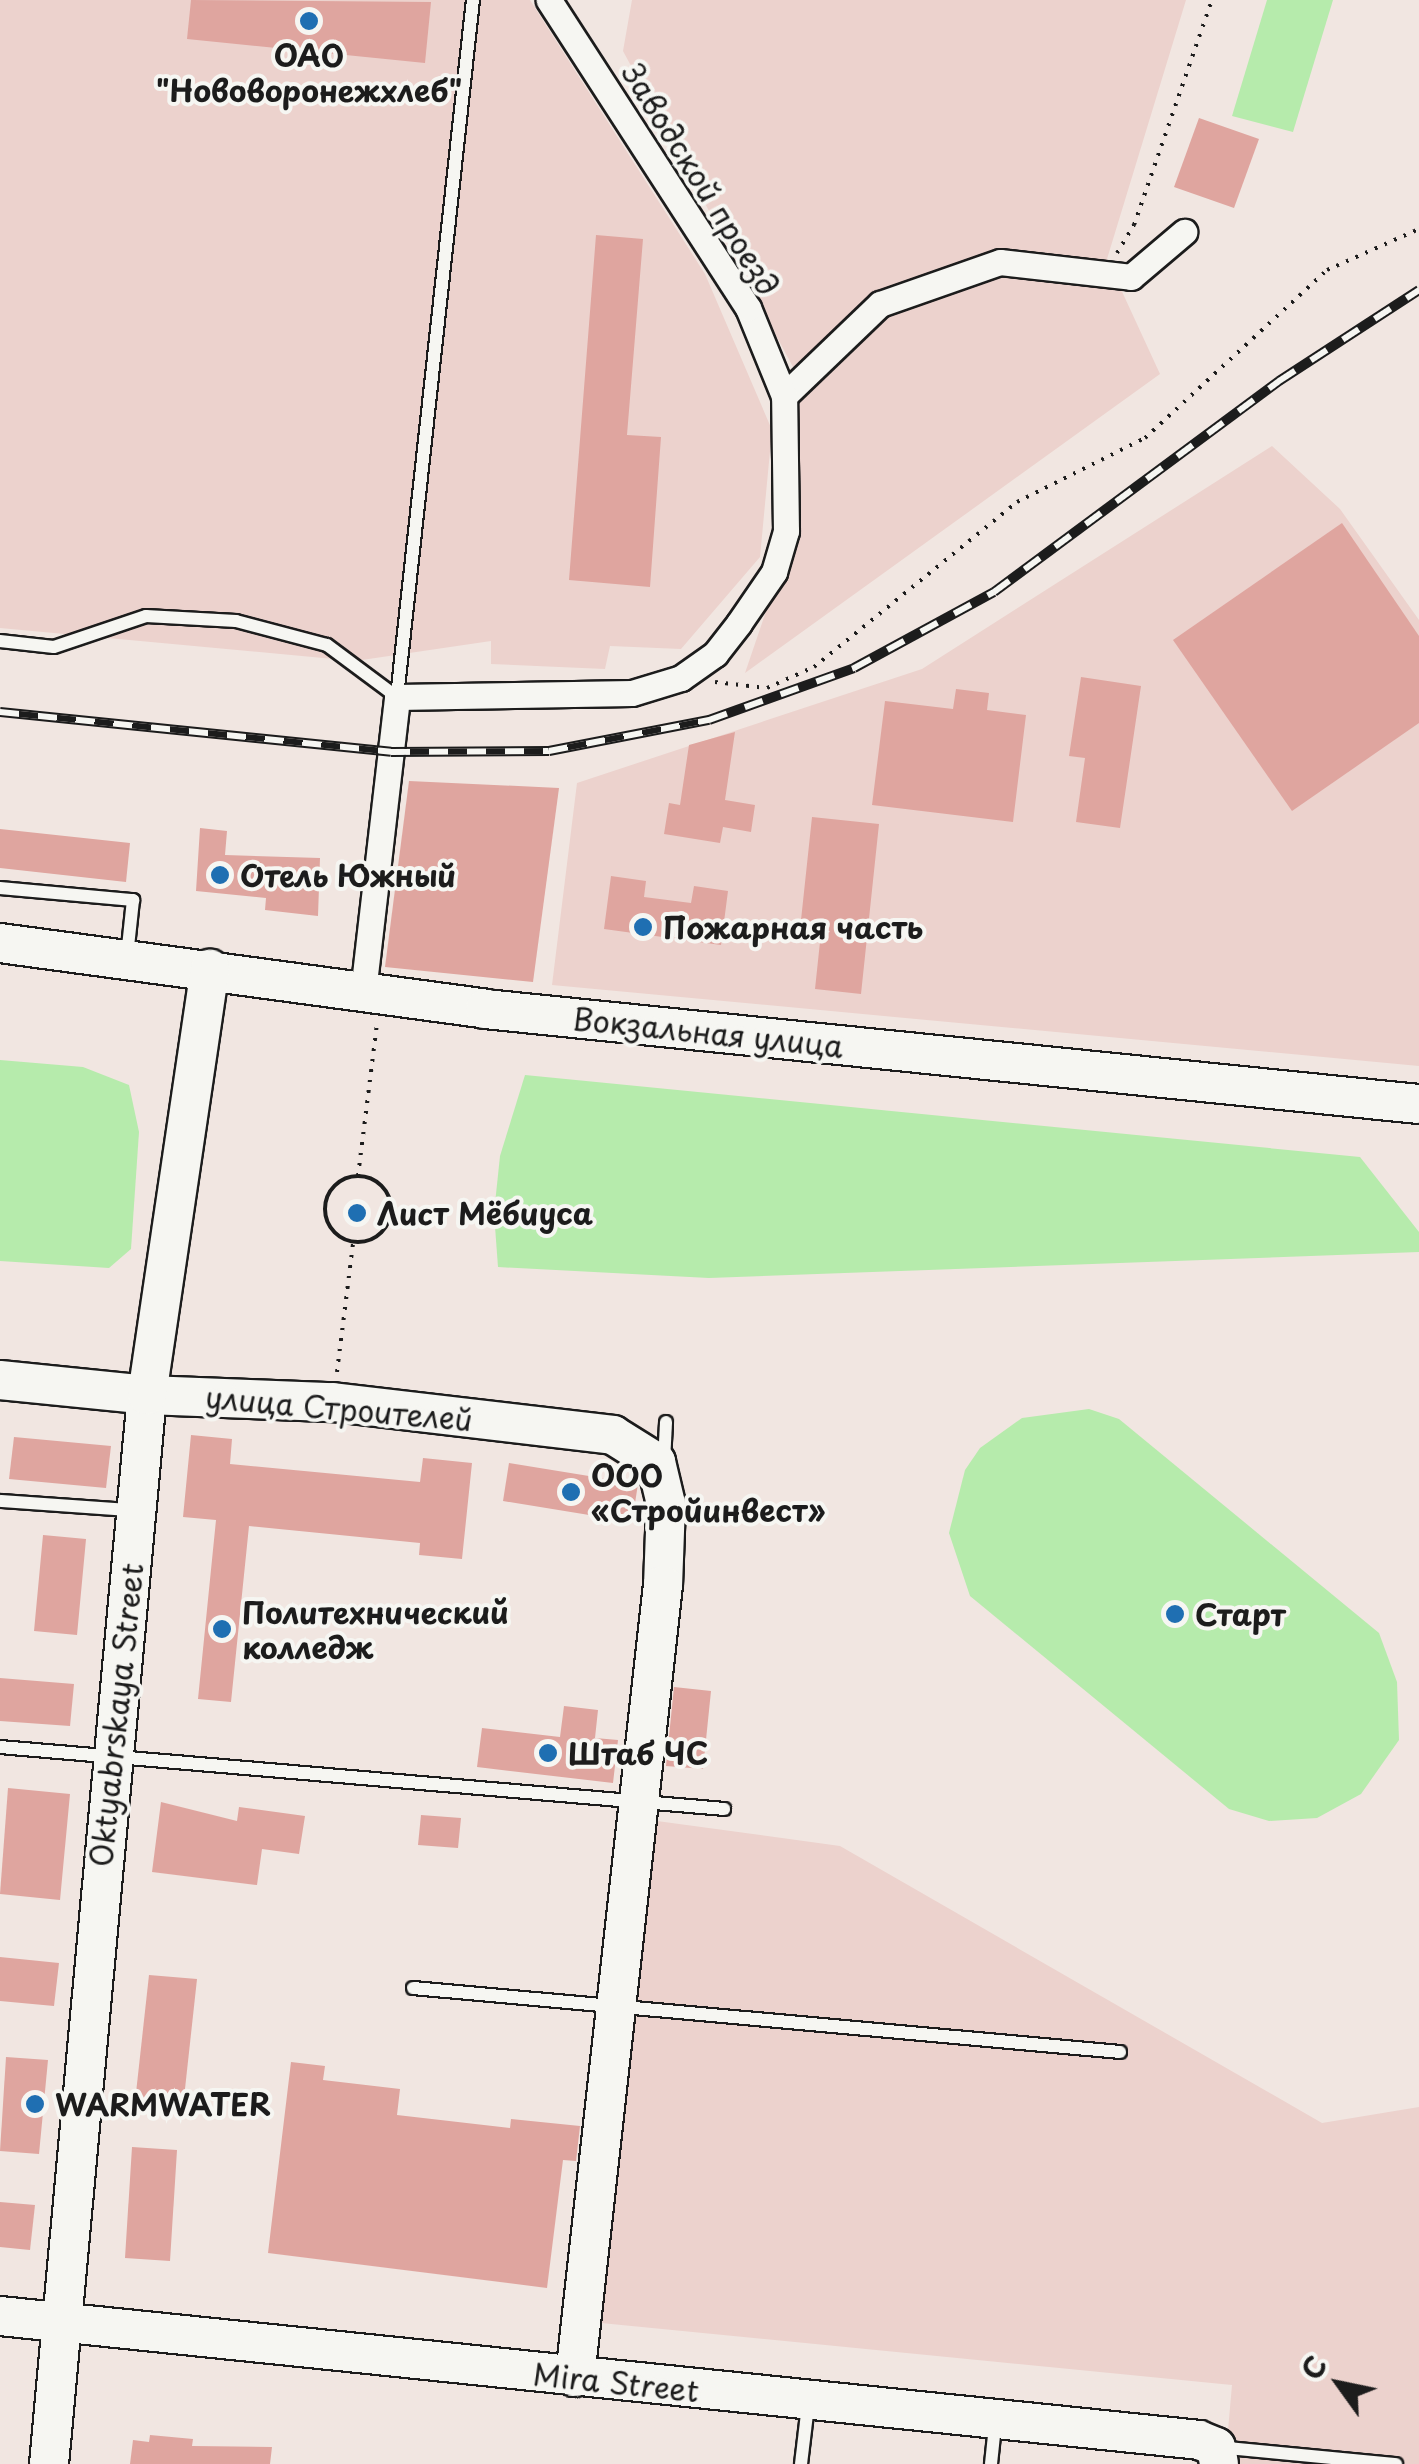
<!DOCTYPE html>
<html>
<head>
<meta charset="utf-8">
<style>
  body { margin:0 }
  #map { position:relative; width:1419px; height:2464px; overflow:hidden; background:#f1e6e1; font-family:"Playpen Sans",sans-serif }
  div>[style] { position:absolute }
  .built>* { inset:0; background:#ecd2cd }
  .green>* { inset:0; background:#b6ebac }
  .building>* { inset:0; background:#dfa59f }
  .path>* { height:4px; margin-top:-2px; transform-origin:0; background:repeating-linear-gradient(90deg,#1c1c1c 0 2.5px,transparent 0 10.5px) }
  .path>.ring { margin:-2px; padding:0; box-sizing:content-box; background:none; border:4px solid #1c1c1c; border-radius:50% }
  .roads { filter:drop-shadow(2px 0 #1c1c1c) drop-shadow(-2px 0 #1c1c1c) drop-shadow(0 2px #1c1c1c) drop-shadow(0 -2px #1c1c1c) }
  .lane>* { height:12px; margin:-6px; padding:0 6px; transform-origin:6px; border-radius:6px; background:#f6f6f2 }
  .street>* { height:25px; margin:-12.5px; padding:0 12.5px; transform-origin:12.5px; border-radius:12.5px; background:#f6f6f2 }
  .secondary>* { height:38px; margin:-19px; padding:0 19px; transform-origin:19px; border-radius:19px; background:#f6f6f2 }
  .rail>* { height:10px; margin-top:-5px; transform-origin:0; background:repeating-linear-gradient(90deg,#f6f6f2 0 19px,#1c1c1c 0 38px); box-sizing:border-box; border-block:2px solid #1c1c1c }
  .dots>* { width:28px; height:28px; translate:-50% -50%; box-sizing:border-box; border:5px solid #f6f6f2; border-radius:50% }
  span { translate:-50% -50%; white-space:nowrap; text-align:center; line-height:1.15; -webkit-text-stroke:8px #f6f6f2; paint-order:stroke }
  .poi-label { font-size:30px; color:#1c1c1c; font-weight:700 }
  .left { translate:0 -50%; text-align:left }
  .street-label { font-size:30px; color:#1c1c1c }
  .north { position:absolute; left:1289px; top:2334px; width:100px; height:100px; -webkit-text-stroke:8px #f6f6f2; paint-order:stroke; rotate:303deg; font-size:28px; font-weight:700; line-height:40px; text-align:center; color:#1c1c1c }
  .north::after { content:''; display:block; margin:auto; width:35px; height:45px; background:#1c1c1c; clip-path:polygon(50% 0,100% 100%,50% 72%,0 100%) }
</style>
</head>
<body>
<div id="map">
  <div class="built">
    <div style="clip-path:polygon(0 0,530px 0,705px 274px,772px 430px,760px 557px,681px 649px,610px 646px,605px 669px,491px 664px,491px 641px,355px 661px,0 628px)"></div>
    <div style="clip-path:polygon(632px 0,1186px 0,1107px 259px,1160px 374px,745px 673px,791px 538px,800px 380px,623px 51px)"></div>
    <div style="clip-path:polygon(1272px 446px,1340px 509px,1419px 620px,1419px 1066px,552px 985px,577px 783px,922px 669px)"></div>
    <div style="clip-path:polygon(657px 1821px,840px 1846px,1322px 2123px,1419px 2107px,1419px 2464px,1225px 2464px,1232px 2385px,601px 2323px)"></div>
  </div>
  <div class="green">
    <div style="clip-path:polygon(1267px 0,1333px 0,1293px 132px,1232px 116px)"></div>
    <div style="clip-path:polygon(0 1060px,83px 1067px,129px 1085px,139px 1132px,131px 1249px,109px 1268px,0 1261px)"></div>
    <div style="clip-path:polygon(525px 1075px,1360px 1157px,1419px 1232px,1419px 1252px,709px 1278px,498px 1267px,494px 1213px,500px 1156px)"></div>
    <div style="clip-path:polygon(1089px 1409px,1119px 1419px,1379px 1633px,1397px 1682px,1399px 1740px,1361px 1794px,1317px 1818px,1269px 1821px,1229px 1809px,970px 1596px,949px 1533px,965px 1470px,980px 1448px,1022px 1418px)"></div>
  </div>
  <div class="building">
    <div style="clip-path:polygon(191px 0,431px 2px,425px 63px,187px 39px)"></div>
    <div style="clip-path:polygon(1199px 118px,1259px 139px,1234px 208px,1174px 187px)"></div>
    <div style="clip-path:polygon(596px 235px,643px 239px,627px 435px,661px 437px,650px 587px,569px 580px)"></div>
    <div style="clip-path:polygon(1342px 523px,1419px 636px,1419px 723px,1292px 811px,1173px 640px)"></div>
    <div style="clip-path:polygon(1081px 677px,1141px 686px,1120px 828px,1076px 822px,1085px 758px,1069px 756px)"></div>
    <div style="clip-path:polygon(956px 689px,989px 693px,987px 710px,1026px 715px,1013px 822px,872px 805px,885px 701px,953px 709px)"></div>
    <div style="clip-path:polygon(735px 732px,725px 800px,755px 805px,751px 832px,723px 827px,720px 843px,664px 834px,669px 803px,680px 805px,689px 745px)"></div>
    <div style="clip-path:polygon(409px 781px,559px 788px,533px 982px,385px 967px)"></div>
    <div style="clip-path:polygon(812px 817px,879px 824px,861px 994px,815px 989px,822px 923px,801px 920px)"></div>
    <div style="clip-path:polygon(200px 828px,227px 831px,225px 855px,320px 858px,318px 916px,265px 910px,266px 898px,196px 891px)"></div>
    <div style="clip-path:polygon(0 829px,130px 843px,126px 882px,0 868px)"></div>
    <div style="clip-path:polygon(611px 876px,646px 881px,644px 897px,691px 903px,694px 886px,728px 891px,721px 945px,604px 929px)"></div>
    <div style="clip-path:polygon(191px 1435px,232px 1439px,230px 1464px,420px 1482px,423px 1458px,472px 1463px,462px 1559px,419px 1555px,420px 1543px,249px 1526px,231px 1702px,198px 1699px,216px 1520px,183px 1517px)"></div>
    <div style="clip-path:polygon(14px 1437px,111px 1446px,106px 1488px,9px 1479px)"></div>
    <div style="clip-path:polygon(509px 1463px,638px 1484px,632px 1522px,503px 1501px)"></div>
    <div style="clip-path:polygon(43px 1535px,86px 1539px,77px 1635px,34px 1631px)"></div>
    <div style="clip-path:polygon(0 1678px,74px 1684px,70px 1726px,0 1721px)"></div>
    <div style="clip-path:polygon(674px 1687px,711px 1691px,703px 1769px,666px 1766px)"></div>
    <div style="clip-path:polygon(564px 1706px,598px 1710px,595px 1738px,618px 1740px,613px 1783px,477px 1767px,482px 1728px,560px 1737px)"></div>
    <div style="clip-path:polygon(8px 1788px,70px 1794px,60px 1900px,0 1894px)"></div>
    <div style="clip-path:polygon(161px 1802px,237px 1821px,239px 1807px,305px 1816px,299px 1854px,262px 1849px,257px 1885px,152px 1872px)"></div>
    <div style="clip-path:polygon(421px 1815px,461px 1818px,458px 1848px,418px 1845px)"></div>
    <div style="clip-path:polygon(0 1957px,59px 1963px,54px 2006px,0 2001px)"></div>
    <div style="clip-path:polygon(149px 1975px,197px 1979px,183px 2107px,135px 2102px)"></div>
    <div style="clip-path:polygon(6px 2057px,48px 2060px,39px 2154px,0 2151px)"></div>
    <div style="clip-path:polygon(291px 2062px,325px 2066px,323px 2080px,400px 2089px,397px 2115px,510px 2128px,511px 2119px,580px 2126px,576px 2161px,563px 2160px,547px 2288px,268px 2253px)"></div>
    <div style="clip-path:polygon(132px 2147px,177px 2150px,170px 2261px,125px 2258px)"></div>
    <div style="clip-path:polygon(0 2202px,35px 2205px,30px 2250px,0 2247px)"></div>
    <div style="clip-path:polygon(150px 2435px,193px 2439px,192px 2446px,272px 2447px,270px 2464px,130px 2464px,133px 2440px,149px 2442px)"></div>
  </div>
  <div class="path">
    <div style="left:1117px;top:253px;width:33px;rotate:-59deg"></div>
    <div style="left:1134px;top:225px;width:238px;rotate:-70.9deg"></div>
    <div style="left:715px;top:682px;width:52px;rotate:6.6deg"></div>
    <div style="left:767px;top:688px;width:51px;rotate:-24.1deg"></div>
    <div style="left:814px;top:667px;width:262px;rotate:-39.1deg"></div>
    <div style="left:1017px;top:502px;width:143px;rotate:-26.6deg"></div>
    <div style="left:1145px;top:438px;width:248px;rotate:-42.7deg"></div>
    <div style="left:1327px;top:270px;width:101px;rotate:-24deg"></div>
    <div class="ring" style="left:325px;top:1176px;width:62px;height:62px"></div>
    <div style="left:358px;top:1176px;width:153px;rotate:-82.9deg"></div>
    <div style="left:337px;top:1372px;width:130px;rotate:-82.9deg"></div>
  </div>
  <div class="roads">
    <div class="lane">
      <div style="left:0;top:641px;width:54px;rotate:6.3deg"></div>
      <div style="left:54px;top:647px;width:97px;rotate:-18.6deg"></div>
      <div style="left:146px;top:616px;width:90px;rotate:3.2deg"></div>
      <div style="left:236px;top:621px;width:94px;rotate:14.8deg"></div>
      <div style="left:327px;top:645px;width:87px;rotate:36.6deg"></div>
      <div style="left:397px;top:697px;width:701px;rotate:-83.78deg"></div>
      <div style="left:0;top:888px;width:134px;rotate:5.2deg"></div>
      <div style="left:133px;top:900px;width:56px;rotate:96.1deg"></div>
      <div style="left:664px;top:1462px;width:40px;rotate:-87.1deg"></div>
      <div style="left:0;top:1501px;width:130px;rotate:4deg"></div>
      <div style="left:0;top:1747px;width:727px;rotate:4.89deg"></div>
      <div style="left:413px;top:1988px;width:710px;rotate:5.17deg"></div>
      <div style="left:1218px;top:2447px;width:179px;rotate:5.5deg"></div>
      <div style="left:801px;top:2464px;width:59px;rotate:-83.2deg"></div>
      <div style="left:991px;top:2464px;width:39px;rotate:-84deg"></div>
    </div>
    <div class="street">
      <div style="left:784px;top:396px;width:133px;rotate:-43.8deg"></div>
      <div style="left:880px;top:304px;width:127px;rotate:-19.3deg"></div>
      <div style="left:1000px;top:262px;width:132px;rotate:6.5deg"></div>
      <div style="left:1131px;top:277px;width:70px;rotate:-40.3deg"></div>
      <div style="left:363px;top:992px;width:297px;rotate:-83.4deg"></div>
      <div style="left:397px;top:697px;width:235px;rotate:-1deg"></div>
      <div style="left:632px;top:693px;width:51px;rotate:-17deg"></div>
      <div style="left:681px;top:678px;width:42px;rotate:-35.2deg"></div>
      <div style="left:715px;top:654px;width:39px;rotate:-52deg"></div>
      <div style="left:739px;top:623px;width:62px;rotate:-55.5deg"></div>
      <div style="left:774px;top:572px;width:43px;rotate:-73.7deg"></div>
      <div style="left:786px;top:531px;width:135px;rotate:-90.8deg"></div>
      <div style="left:784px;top:396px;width:95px;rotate:-112.2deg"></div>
      <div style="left:748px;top:308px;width:367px;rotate:-122.9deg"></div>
    </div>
    <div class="secondary">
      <div style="left:0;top:943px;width:489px;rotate:7.7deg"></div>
      <div style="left:485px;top:1009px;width:939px;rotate:5.81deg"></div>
      <div style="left:0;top:1380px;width:148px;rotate:5.8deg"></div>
      <div style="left:147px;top:1395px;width:186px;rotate:2.2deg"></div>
      <div style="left:333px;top:1402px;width:282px;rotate:6.7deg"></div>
      <div style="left:613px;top:1435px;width:51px;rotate:32.1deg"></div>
      <div style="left:656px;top:1462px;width:43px;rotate:76.6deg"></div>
      <div style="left:666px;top:1504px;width:81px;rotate:92.1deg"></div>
      <div style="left:663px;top:1585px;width:797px;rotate:96.34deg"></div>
      <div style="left:0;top:2316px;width:1205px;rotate:5.9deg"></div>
      <div style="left:1199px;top:2440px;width:18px;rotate:22deg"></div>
      <div style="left:1216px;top:2447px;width:17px;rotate:80deg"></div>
      <div style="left:49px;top:2464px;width:1073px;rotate:-84.76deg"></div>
      <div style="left:147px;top:1395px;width:431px;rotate:-81.6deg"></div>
    </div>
  </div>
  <div class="rail">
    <div style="left:0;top:712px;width:393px;rotate:5.8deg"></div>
    <div style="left:391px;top:752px;width:158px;rotate:-0.4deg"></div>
    <div style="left:549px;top:751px;width:163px;rotate:-11deg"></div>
    <div style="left:709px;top:720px;width:154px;rotate:-19.7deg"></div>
    <div style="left:854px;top:668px;width:159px;rotate:-28.5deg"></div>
    <div style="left:994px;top:592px;width:355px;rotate:-36.5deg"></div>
    <div style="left:1279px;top:381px;width:167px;rotate:-33deg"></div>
  </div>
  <div class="dots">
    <div style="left:309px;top:21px;background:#1f6fb2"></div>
    <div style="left:220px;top:875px;background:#1f6fb2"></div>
    <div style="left:643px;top:927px;background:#1f6fb2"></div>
    <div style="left:357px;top:1213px;background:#1f6fb2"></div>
    <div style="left:571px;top:1492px;background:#1f6fb2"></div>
    <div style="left:1175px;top:1614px;background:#1f6fb2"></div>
    <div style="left:222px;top:1629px;background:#1f6fb2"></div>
    <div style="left:548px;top:1753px;background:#1f6fb2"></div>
    <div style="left:35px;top:2104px;background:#1f6fb2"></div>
  </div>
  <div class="poi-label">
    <span style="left:309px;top:72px">ОАО<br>"Нововоронежхлеб"</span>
    <span class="left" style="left:240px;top:875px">Отель Южный</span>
    <span class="left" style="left:663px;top:927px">Пожарная часть</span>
    <span class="left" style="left:377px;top:1213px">Лист Мёбиуса</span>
    <span class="left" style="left:591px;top:1492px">ООО<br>«Стройинвест»</span>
    <span class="left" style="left:242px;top:1629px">Политехнический<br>колледж</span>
    <span class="left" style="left:1195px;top:1614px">Старт</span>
    <span class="left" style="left:568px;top:1753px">Штаб ЧС</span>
    <span class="left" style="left:55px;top:2104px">WARMWATER</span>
  </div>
  <div class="street-label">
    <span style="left:701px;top:179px;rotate:58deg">Заводской проезд</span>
    <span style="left:708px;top:1032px;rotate:6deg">Вокзальная улица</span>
    <span style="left:339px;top:1408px;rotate:5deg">улица Строителей</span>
    <span style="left:116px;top:1715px;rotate:-84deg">Oktyabrskaya Street</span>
    <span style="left:616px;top:2382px;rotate:6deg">Mira Street</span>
  </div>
  <div class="north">С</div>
</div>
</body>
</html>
